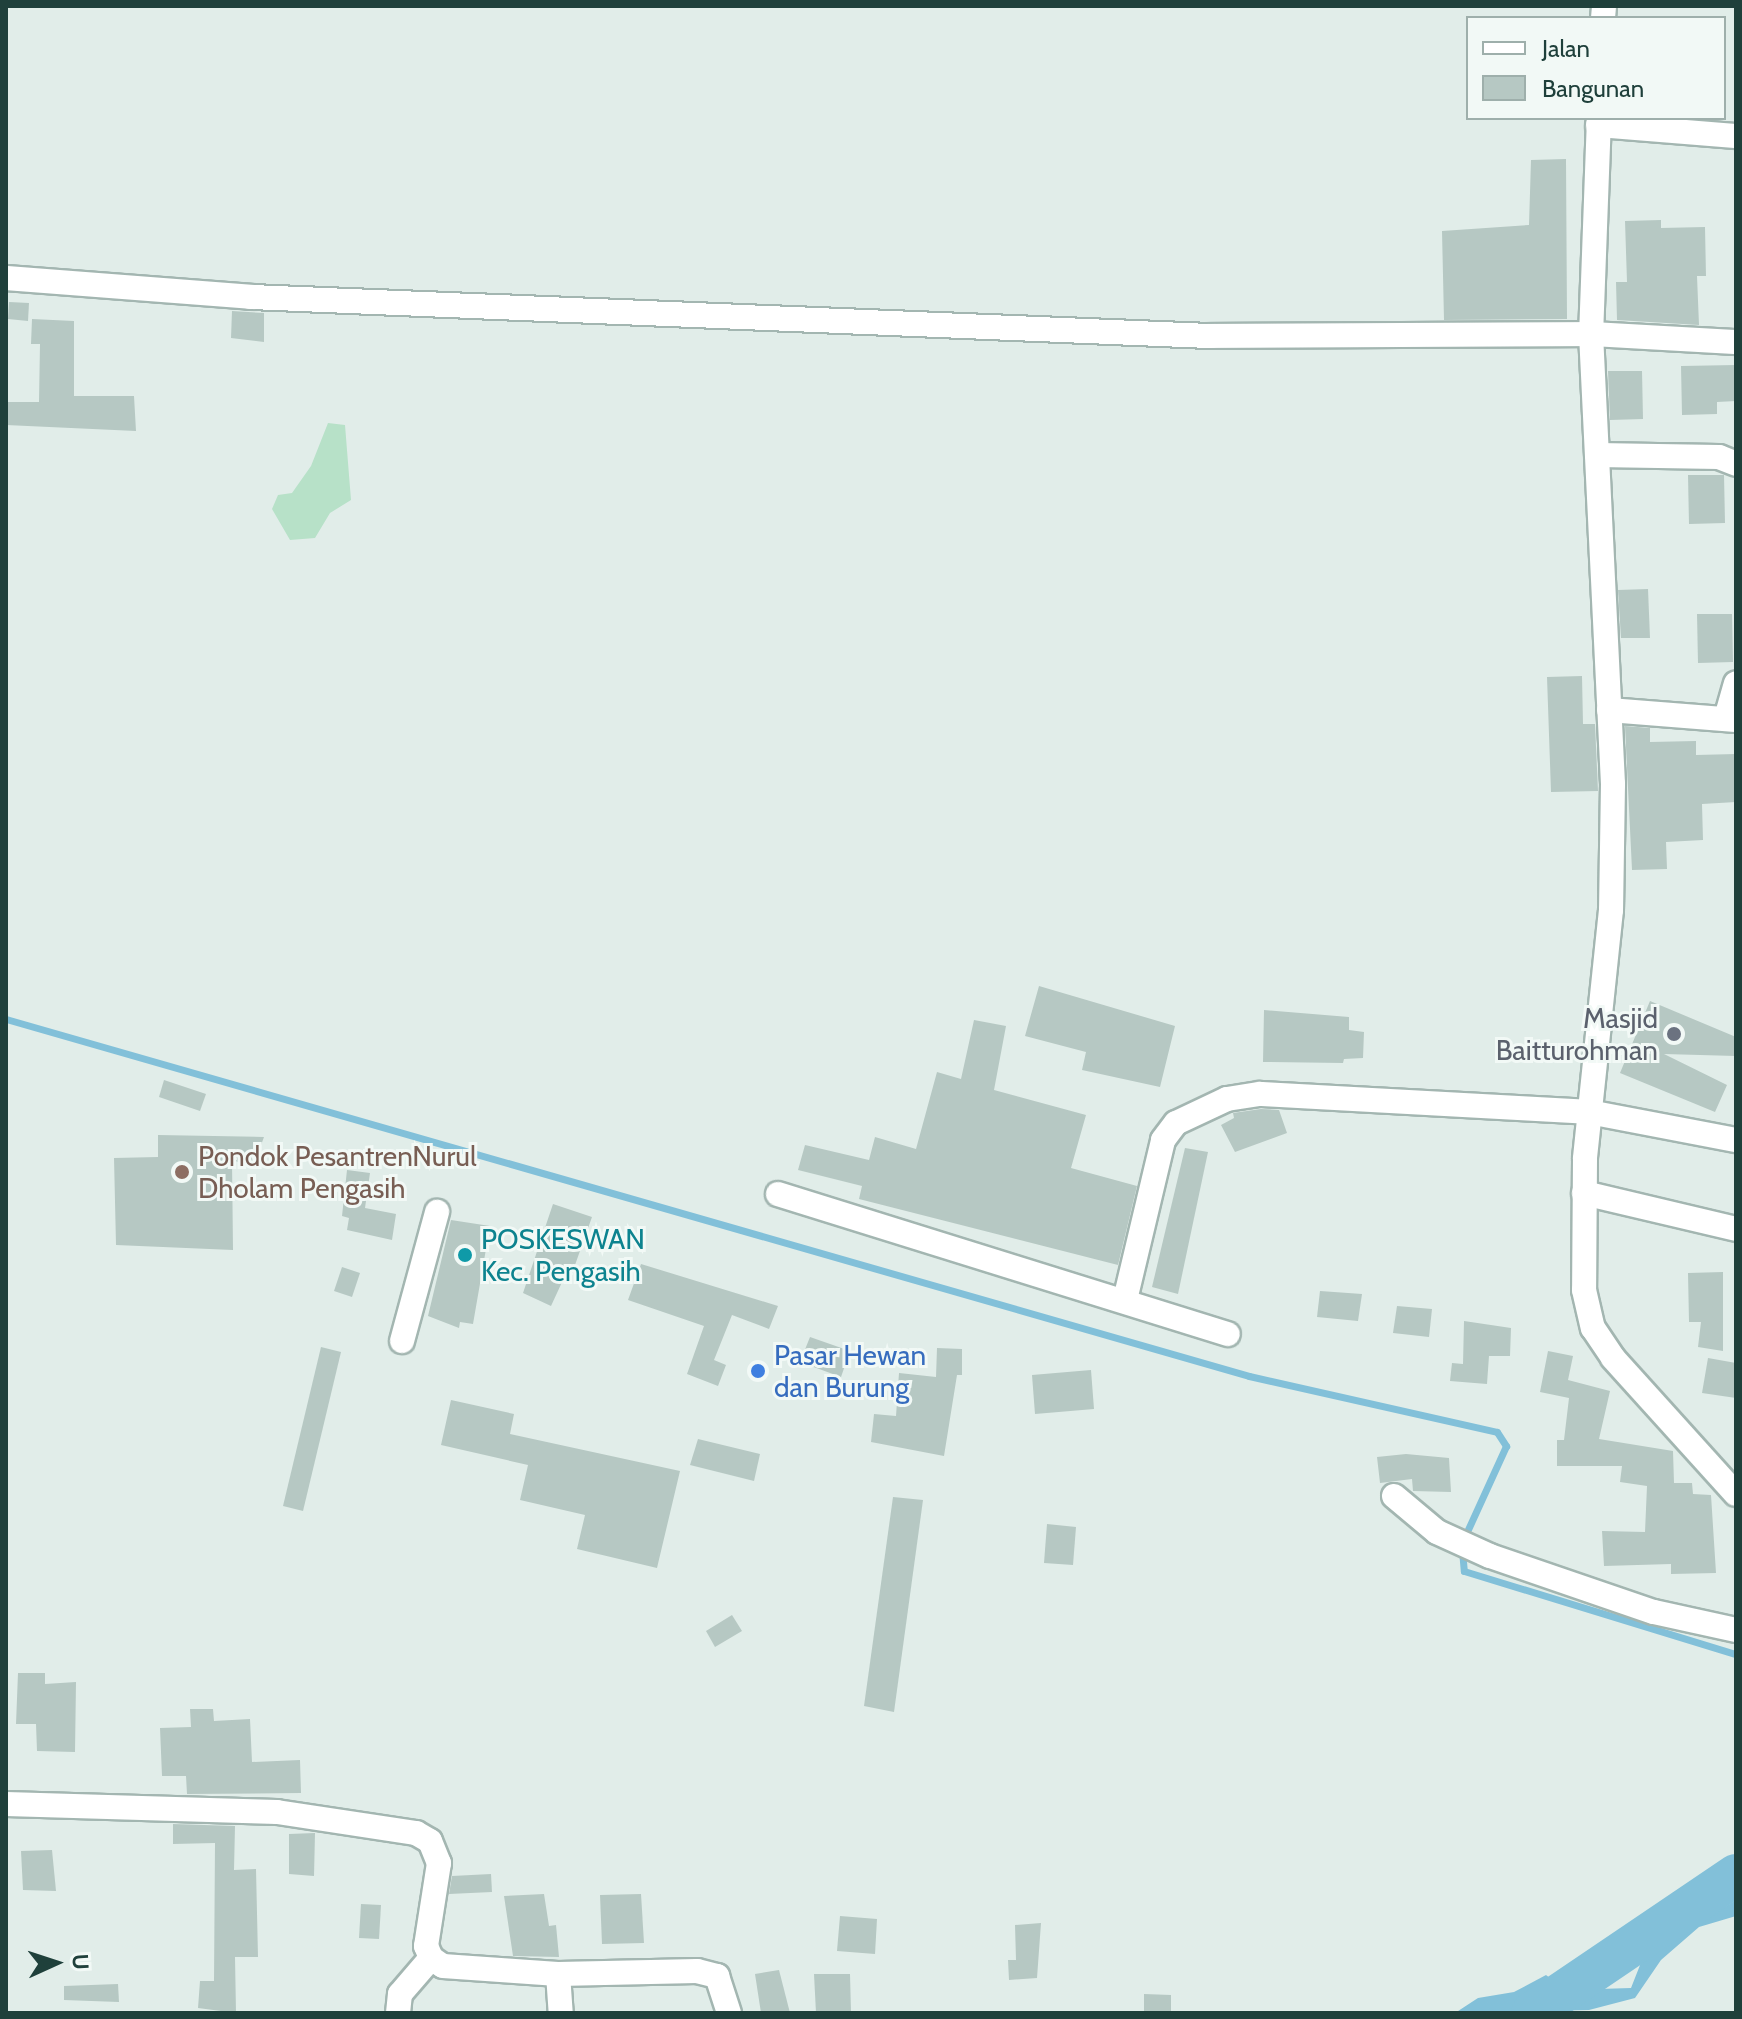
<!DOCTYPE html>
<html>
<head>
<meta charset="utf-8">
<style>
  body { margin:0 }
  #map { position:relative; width:1742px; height:2019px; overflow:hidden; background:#e1ede9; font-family:Cabin,sans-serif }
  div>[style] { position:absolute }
  .green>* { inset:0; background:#b7e1c8 }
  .water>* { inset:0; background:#82c0d9 }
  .stream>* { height:7px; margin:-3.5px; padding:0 3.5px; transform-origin:3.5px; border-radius:3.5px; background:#82c0d9 }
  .river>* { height:42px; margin:-21px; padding:0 21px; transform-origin:21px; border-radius:21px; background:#82c0d9 }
  .building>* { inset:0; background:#b6c8c3 }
  .roads { filter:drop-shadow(2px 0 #a3b6b1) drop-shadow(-2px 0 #a3b6b1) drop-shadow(0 2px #a3b6b1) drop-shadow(0 -2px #a3b6b1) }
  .street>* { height:24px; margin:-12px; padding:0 12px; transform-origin:12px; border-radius:12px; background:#fff }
  .secondary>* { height:24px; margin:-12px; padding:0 12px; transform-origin:12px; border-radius:12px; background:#fff }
  .dots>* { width:22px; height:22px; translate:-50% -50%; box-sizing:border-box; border:4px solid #f2f9f6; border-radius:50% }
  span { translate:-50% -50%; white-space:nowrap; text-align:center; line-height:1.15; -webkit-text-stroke:6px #f2f9f6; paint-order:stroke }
  .worship-label { font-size:28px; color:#5b616d }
  .right { translate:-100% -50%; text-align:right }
  .education-label { font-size:28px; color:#785e54 }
  .left { translate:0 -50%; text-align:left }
  .culture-label { font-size:28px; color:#0d838f }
  .shop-label { font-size:28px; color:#366cbe }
  .frame { position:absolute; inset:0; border:8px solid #1f403b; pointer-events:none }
  .legend { position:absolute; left:1466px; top:16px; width:260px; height:104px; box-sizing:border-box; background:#f2f9f6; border:2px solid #9eafab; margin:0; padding:10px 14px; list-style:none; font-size:24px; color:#1f403b }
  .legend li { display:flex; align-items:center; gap:16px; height:40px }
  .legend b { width:40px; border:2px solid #9eafab }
  .north { position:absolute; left:16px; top:1923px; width:80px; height:80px; -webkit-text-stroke:6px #f2f9f6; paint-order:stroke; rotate:87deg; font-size:22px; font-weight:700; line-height:32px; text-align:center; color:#1f403b }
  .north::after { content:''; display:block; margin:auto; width:28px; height:36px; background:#1f403b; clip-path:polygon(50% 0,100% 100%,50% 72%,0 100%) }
</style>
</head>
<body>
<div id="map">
  <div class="green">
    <div style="clip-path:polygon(328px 423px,345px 425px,351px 500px,330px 513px,315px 538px,290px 540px,272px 509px,278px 495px,292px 493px,311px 466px)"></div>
  </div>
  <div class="water">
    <div style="clip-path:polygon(1736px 1900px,1736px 1916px,1699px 1927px,1661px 1960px,1635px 1998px,1589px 2010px,1455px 2013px,1478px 1998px,1514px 1992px,1546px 1975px,1566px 1990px,1631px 1988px,1644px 1955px,1643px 1931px,1660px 1903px,1664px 1934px,1680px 1929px,1706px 1904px,1720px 1910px)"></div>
  </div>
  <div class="stream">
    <div style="left:6px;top:1019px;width:1293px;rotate:16.02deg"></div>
    <div style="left:1249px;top:1376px;width:254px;rotate:12.7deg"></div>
    <div style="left:1497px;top:1432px;width:17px;rotate:57deg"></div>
    <div style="left:1506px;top:1446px;width:101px;rotate:114.5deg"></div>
    <div style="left:1462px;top:1550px;width:21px;rotate:85deg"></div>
    <div style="left:1464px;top:1571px;width:284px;rotate:17deg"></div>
  </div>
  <div class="river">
    <div style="left:1532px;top:2013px;width:246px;rotate:-34.1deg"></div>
  </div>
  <div class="building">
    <div style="clip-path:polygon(1566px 159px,1567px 319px,1444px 320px,1442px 231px,1529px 225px,1531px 160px)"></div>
    <div style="clip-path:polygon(1661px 220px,1661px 228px,1705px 227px,1706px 276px,1697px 276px,1699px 325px,1617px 320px,1616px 282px,1627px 282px,1625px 221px)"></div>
    <div style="clip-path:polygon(9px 302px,29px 303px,28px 321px,8px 319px)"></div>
    <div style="clip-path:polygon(232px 311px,264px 313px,264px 342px,231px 338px)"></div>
    <div style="clip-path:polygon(32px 319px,74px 321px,74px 396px,134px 396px,136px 431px,6px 425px,6px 402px,39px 402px,40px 344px,31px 344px)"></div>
    <div style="clip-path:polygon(1736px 365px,1736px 401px,1717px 402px,1717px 414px,1682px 415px,1681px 366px)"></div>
    <div style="clip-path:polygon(1608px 371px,1642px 371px,1643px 419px,1610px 420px)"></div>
    <div style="clip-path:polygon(1688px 475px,1724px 475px,1725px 523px,1689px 524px)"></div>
    <div style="clip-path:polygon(1648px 589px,1650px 638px,1621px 638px,1618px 590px)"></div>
    <div style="clip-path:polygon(1697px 614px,1732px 614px,1733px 662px,1698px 663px)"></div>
    <div style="clip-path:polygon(1582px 676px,1583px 724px,1595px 724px,1598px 791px,1551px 792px,1547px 677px)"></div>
    <div style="clip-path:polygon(1625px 726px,1650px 728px,1650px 742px,1696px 741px,1696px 755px,1736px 754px,1736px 802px,1702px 804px,1703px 840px,1666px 842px,1667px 869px,1632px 870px)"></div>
    <div style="clip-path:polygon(1039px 986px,1175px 1026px,1160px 1087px,1082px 1070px,1086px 1052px,1025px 1036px)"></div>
    <div style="clip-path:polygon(1650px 1001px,1736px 1037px,1736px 1056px,1664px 1054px,1727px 1085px,1715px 1112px,1620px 1073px)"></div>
    <div style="clip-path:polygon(1264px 1010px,1349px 1017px,1349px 1030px,1364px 1032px,1363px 1058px,1344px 1059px,1343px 1063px,1263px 1062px)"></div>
    <div style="clip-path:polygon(974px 1020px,1006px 1026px,994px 1090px,1086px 1115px,1071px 1168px,1137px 1186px,1118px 1265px,859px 1199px,862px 1186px,798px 1170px,805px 1145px,869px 1160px,875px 1137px,916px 1149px,937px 1072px,961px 1079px)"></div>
    <div style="clip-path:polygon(164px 1080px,206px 1094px,200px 1111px,159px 1097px)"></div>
    <div style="clip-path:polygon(1261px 1109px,1279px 1110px,1287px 1133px,1235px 1152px,1221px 1125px,1234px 1118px,1233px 1113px)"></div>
    <div style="clip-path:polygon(158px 1135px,264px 1137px,253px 1167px,232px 1160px,233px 1250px,116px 1245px,114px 1158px,158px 1157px)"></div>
    <div style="clip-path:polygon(1185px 1148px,1208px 1152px,1178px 1294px,1152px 1287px)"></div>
    <div style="clip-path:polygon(347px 1170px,370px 1173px,365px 1208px,396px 1214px,392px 1240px,347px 1230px,349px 1218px,342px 1216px)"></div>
    <div style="clip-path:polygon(553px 1204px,592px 1217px,569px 1282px,563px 1280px,551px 1306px,523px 1293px)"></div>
    <div style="clip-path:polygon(451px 1220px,490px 1226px,473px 1324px,460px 1322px,459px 1328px,428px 1316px)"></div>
    <div style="clip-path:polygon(641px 1264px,778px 1306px,769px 1329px,732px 1315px,714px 1360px,726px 1365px,718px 1386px,687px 1374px,704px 1326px,628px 1300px)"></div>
    <div style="clip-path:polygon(342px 1267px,360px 1273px,352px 1297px,334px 1291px)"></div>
    <div style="clip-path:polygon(1723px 1272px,1723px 1351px,1698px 1347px,1701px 1322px,1689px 1322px,1688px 1273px)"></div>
    <div style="clip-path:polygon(1320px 1291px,1362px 1294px,1358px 1321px,1317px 1317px)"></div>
    <div style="clip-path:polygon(1397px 1306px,1432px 1309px,1429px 1337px,1393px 1333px)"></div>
    <div style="clip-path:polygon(1464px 1321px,1511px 1328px,1510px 1356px,1489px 1356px,1487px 1384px,1450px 1381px,1452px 1363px,1463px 1364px)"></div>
    <div style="clip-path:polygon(810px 1337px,850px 1351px,841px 1377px,800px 1362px)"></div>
    <div style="clip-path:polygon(321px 1347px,341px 1352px,303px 1511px,283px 1506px)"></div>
    <div style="clip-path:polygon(937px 1348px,962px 1349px,962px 1375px,957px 1375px,944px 1456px,871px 1442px,874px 1414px,896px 1416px,899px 1373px,936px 1377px)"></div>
    <div style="clip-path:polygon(1548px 1351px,1573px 1356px,1568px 1380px,1610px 1391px,1599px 1439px,1673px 1451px,1674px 1483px,1692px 1483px,1693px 1494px,1711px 1495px,1716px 1573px,1671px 1574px,1671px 1564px,1604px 1566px,1602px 1531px,1645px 1532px,1647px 1486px,1620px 1482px,1622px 1466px,1557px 1466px,1557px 1440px,1564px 1440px,1569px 1398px,1540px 1392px)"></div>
    <div style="clip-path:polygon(1708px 1358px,1736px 1363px,1736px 1398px,1702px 1393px)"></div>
    <div style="clip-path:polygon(1091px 1370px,1094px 1409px,1035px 1414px,1032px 1375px)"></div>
    <div style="clip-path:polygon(451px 1400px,514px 1414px,510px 1434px,680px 1471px,657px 1568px,577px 1549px,585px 1515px,520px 1500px,528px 1465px,441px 1445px)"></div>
    <div style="clip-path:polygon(698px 1439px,760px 1454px,754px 1481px,690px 1465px)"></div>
    <div style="clip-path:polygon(1406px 1454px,1449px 1458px,1451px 1492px,1413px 1491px,1412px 1479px,1380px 1483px,1377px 1457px)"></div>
    <div style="clip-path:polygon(893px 1497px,923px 1500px,894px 1712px,864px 1706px)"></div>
    <div style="clip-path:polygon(1047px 1524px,1076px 1527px,1073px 1565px,1044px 1563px)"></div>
    <div style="clip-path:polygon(732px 1615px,742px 1631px,715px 1647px,706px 1631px)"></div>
    <div style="clip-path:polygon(18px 1673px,45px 1673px,45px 1684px,76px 1682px,75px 1752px,37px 1751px,36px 1724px,16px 1724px)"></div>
    <div style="clip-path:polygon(190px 1709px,213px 1709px,214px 1721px,250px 1719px,252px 1762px,300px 1760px,301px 1793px,187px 1794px,186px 1776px,162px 1776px,160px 1728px,191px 1727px)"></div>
    <div style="clip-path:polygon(173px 1824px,235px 1826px,234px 1870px,256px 1869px,258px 1957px,235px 1957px,236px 2013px,198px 2008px,200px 1981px,214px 1981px,215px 1843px,173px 1844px)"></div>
    <div style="clip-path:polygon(315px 1833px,314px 1876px,289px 1874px,289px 1834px)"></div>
    <div style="clip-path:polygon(52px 1850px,56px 1891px,23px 1890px,21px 1851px)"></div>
    <div style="clip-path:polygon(491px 1874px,492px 1892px,449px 1894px,452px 1876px)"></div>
    <div style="clip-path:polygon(544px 1894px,549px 1926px,556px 1925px,559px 1957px,513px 1956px,504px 1896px)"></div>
    <div style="clip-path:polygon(641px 1894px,644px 1943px,602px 1944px,600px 1895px)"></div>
    <div style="clip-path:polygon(361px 1904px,381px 1905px,379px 1939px,359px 1938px)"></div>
    <div style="clip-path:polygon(840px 1916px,877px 1919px,875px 1954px,837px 1951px)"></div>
    <div style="clip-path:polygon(1041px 1923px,1037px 1978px,1009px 1980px,1008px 1960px,1016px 1960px,1015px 1925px)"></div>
    <div style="clip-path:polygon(779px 1970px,790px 2013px,761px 2013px,755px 1974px)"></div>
    <div style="clip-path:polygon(814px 1974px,850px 1974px,851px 2013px,816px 2013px)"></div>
    <div style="clip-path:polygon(118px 1984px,119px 2002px,64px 2000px,64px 1986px)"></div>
    <div style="clip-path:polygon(1144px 1994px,1171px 1995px,1171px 2013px,1144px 2013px)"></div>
  </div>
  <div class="roads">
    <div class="street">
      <div style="left:1598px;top:125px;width:138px;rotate:4.6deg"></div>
      <div style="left:1591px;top:334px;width:145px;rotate:3.2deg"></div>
      <div style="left:1597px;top:455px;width:122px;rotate:0.9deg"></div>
      <div style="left:1719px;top:457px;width:18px;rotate:22deg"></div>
      <div style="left:1609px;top:710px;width:127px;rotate:4.5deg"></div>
      <div style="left:1726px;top:718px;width:36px;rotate:-74deg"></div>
      <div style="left:1584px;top:1193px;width:156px;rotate:13.3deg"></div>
      <div style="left:778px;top:1194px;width:471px;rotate:17.3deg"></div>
      <div style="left:1125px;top:1300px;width:164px;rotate:-76.6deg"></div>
      <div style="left:1163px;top:1140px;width:21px;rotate:-53deg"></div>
      <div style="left:1176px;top:1123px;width:56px;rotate:-25.2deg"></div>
      <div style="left:1227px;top:1099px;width:33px;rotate:-9deg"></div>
      <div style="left:1260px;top:1094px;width:329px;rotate:3.1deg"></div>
      <div style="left:1589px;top:1112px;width:150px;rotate:10.8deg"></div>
      <div style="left:402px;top:1341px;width:134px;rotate:-74.8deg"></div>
      <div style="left:1394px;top:1496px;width:56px;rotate:39.9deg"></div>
      <div style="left:1437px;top:1532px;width:58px;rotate:24.4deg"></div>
      <div style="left:1490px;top:1556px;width:173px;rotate:18.9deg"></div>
      <div style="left:1654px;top:1612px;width:84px;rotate:12.4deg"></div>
      <div style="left:6px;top:1804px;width:271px;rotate:1.7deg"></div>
      <div style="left:277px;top:1812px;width:141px;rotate:8.6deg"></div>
      <div style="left:416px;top:1833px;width:16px;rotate:30deg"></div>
      <div style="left:430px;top:1841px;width:24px;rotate:68deg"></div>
      <div style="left:439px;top:1863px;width:84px;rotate:98.9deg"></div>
      <div style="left:426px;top:1946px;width:13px;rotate:67deg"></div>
      <div style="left:431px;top:1958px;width:14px;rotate:34deg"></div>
      <div style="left:443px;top:1966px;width:115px;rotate:4deg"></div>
      <div style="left:558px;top:1974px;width:139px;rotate:-1.2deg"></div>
      <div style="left:697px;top:1971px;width:21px;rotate:14deg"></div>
      <div style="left:717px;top:1976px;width:39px;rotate:72deg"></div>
      <div style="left:558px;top:1974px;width:39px;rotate:86deg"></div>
      <div style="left:398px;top:2013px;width:19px;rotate:-84deg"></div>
      <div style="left:400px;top:1994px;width:48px;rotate:-49.3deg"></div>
    </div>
    <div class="secondary">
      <div style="left:1603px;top:18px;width:12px;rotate:-85deg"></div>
      <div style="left:1599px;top:118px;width:216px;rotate:92.1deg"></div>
      <div style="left:1591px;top:334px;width:451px;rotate:87.2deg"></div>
      <div style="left:1613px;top:784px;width:126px;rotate:90.9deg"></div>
      <div style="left:1611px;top:910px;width:250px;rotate:96deg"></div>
      <div style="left:1585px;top:1159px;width:131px;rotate:90.4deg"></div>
      <div style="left:1584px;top:1290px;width:39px;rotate:77deg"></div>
      <div style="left:1593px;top:1328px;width:36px;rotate:56deg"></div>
      <div style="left:1613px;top:1358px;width:183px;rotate:47.9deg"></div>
      <div style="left:6px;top:278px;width:246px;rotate:4.4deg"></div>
      <div style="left:251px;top:297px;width:961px;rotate:2.33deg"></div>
      <div style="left:1211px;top:336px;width:380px;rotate:-0.3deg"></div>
    </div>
  </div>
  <div class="dots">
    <div style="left:1674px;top:1034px;background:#6b7280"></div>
    <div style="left:182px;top:1172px;background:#8d6e63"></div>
    <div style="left:465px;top:1255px;background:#0f9aa8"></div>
    <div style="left:758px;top:1371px;background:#3f7fe0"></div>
  </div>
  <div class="worship-label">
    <span class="right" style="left:1658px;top:1034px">Masjid<br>Baitturohman</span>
  </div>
  <div class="education-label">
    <span class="left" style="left:198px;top:1172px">Pondok PesantrenNurul<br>Dholam Pengasih</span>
  </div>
  <div class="culture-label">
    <span class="left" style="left:481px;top:1255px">POSKESWAN<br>Kec. Pengasih</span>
  </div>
  <div class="shop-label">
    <span class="left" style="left:774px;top:1371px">Pasar Hewan<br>dan Burung</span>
  </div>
  <div class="frame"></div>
  <ul class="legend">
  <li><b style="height:10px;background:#fff"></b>Jalan</li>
  <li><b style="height:22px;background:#b6c8c3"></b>Bangunan</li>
  </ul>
  <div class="north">U</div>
</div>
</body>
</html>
